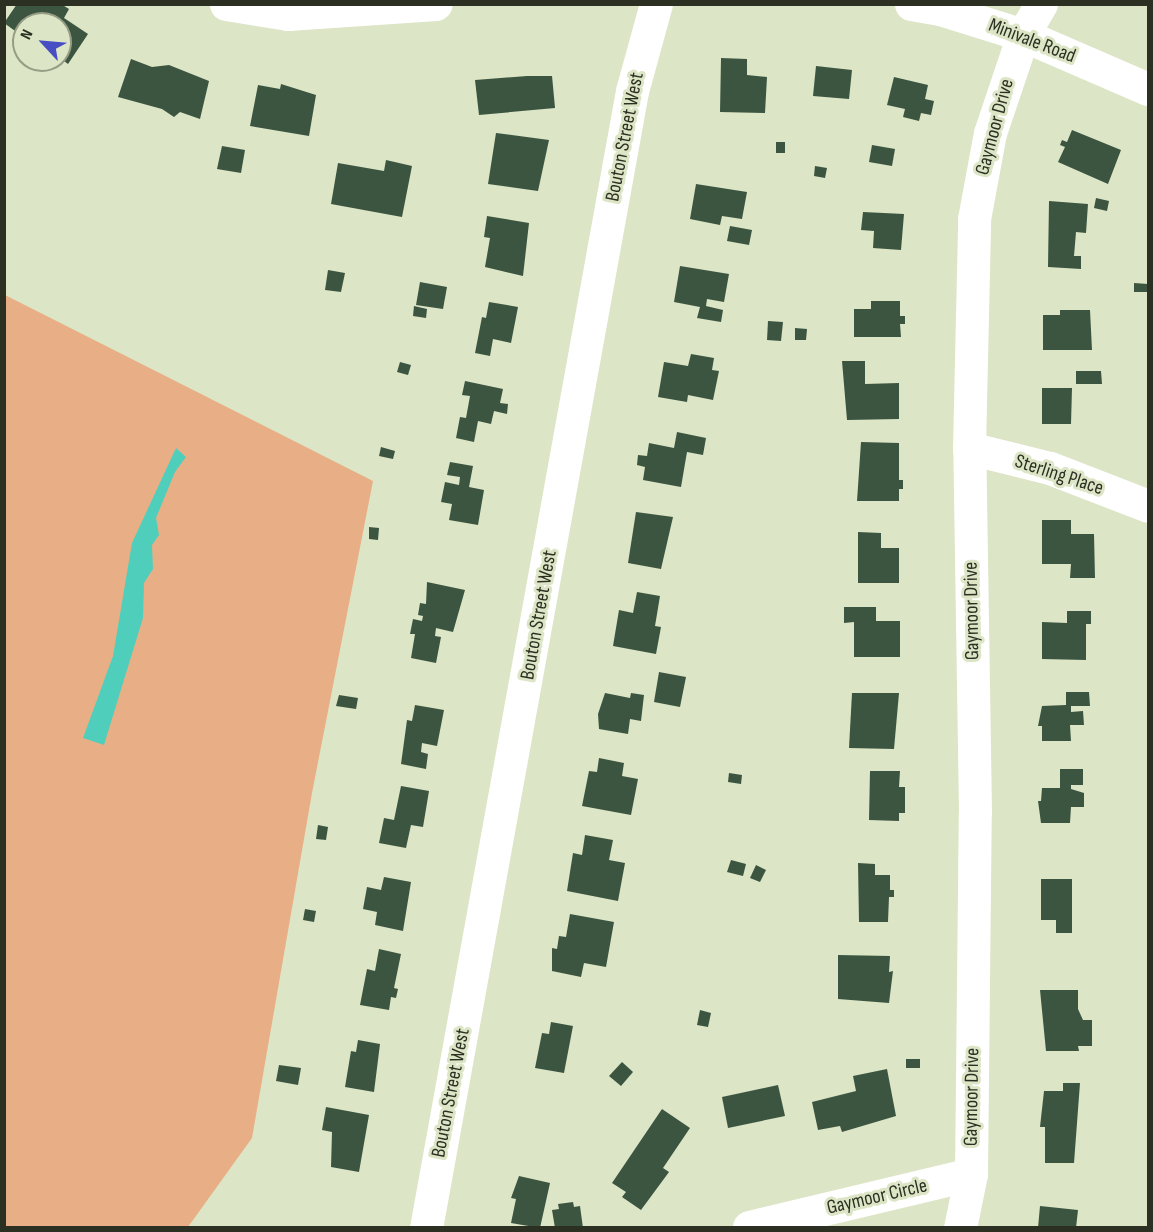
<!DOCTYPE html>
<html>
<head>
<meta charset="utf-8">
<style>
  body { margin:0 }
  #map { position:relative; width:1153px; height:1232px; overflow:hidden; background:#dce5c5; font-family:"Sofia Sans Condensed",sans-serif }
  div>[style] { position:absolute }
  .green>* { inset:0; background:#e8af86 }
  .water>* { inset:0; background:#4fcebb }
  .building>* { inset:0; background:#3c5541 }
  .minor>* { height:33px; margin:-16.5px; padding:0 16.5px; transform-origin:16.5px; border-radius:16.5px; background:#fff }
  span { translate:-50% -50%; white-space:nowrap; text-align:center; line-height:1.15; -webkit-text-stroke:6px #dce5c5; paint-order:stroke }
  .street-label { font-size:20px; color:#2c3023 }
  .frame { position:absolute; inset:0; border:6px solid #2c3023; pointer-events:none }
  .north { position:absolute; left:12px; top:12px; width:60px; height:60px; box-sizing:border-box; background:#dce5c5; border:2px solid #969d84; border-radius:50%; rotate:296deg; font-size:16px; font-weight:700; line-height:24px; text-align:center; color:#2c3023 }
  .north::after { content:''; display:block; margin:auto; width:21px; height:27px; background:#474dc3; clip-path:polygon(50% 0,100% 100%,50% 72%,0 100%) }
</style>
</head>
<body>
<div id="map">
  <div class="green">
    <div style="clip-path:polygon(5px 295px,373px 481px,312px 793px,252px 1138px,188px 1227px,5px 1227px)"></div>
  </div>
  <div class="water">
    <div style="clip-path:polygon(176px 448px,186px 457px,175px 472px,156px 518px,159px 535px,152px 545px,153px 569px,144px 583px,143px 618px,104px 745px,83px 738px,113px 656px,132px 543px)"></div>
  </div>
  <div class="building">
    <div style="clip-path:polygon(17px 4px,61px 4px,69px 9px,64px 18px,88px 34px,68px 64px,60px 58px,60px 24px,26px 22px,18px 33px,4px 23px)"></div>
    <div style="clip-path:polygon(721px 58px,747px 59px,747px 75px,767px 77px,765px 113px,720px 112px)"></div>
    <div style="clip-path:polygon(131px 59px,152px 67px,169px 65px,209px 81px,200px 119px,180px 112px,174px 117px,162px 109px,118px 97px)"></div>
    <div style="clip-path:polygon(816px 66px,852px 70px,849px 99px,813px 96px)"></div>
    <div style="clip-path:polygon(527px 76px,552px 76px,555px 108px,479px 115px,475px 80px)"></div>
    <div style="clip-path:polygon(894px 77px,928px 85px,925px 99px,934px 101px,931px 115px,921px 113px,919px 121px,903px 117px,905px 109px,887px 105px)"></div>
    <div style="clip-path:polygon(281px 84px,316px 95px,309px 136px,250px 126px,258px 85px,280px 89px)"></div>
    <div style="clip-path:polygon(1072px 130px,1121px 150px,1108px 184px,1058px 162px,1065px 147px,1060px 145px,1062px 140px,1067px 142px)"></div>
    <div style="clip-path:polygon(496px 133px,549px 140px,538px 191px,488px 184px)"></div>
    <div style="clip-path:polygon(776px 142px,785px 142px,785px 153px,776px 153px)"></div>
    <div style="clip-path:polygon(872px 145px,895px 149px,892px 166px,869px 162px)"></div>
    <div style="clip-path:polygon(222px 146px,245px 150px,241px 173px,217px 169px)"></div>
    <div style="clip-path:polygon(386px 160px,412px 166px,402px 217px,331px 204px,338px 163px,384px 171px)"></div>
    <div style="clip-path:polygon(815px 166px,827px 168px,825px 178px,814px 176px)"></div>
    <div style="clip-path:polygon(696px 184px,747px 192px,742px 219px,722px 216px,720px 225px,690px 219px)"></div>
    <div style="clip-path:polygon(1096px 198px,1109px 201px,1107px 211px,1094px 208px)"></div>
    <div style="clip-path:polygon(1049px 201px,1088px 204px,1086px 233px,1076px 232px,1074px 256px,1081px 256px,1081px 269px,1048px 267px)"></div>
    <div style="clip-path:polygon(863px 212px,904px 214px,901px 250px,873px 248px,874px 231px,861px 230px)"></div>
    <div style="clip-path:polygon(487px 216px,529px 223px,523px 276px,485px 267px,490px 238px,484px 237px)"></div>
    <div style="clip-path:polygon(730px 226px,752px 230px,749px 245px,727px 241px)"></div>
    <div style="clip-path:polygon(680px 266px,729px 274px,724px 302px,707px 299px,706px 306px,723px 310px,721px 322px,697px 318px,700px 307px,674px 302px)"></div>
    <div style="clip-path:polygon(328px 270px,345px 273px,341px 292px,325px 290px)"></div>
    <div style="clip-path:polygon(420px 282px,447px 287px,443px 309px,416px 305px)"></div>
    <div style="clip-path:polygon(1134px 283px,1148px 284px,1147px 292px,1134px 292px)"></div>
    <div style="clip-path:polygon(871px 301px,900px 301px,900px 316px,905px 316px,905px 324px,900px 324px,901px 337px,854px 337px,854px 309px,871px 309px)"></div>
    <div style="clip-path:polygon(489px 302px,518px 307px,511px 343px,493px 339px,490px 356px,475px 353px,482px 317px,486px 318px)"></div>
    <div style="clip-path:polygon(414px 306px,427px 309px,426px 318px,413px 316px)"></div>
    <div style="clip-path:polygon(1060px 310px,1090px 310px,1092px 350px,1043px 350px,1043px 315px,1060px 315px)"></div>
    <div style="clip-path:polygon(768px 321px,783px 322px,781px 341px,767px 340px)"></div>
    <div style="clip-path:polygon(795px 328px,807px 329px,806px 340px,795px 340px)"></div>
    <div style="clip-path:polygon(691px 354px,714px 358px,712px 370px,719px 371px,713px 400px,688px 395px,687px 402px,658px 397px,664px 362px,688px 366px)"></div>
    <div style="clip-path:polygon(842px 361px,865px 361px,865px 384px,899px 383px,899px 419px,847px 420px)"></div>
    <div style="clip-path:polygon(400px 362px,411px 365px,408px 375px,397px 372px)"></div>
    <div style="clip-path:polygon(1076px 371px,1101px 371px,1102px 384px,1076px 384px)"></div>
    <div style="clip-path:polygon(465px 381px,503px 389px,500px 403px,508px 404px,507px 414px,494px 411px,491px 424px,478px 421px,474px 442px,456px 438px,460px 417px,466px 418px,470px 396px,462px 395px)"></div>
    <div style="clip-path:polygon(1042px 388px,1072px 388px,1071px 424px,1042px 424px)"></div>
    <div style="clip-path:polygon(677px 432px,706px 438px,703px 455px,687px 452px,681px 487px,643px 480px,645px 467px,637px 465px,638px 455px,647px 456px,649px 443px,674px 448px)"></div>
    <div style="clip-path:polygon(861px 442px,899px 443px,899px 480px,903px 480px,903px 489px,899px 489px,899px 501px,857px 501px)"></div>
    <div style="clip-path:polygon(381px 447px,395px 451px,393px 459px,379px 456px)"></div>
    <div style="clip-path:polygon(450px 462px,473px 466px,469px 487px,484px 490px,478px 525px,449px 520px,452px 504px,441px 502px,445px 482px,459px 485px,460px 477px,447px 475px)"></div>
    <div style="clip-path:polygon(636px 512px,673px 517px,661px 569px,628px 563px)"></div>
    <div style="clip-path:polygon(1042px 520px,1071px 520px,1071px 534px,1094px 534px,1095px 578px,1070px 578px,1071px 564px,1042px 564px)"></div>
    <div style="clip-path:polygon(369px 527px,379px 528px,378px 540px,369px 539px)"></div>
    <div style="clip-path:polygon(858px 532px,881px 533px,881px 548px,899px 548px,899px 583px,858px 583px)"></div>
    <div style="clip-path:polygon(427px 582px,465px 590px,453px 632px,436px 628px,435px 636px,441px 637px,436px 663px,411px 658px,415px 634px,410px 634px,413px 619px,422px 621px,423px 616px,418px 615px,420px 603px,426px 604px)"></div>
    <div style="clip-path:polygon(637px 592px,660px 596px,655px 626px,661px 627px,656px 654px,613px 646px,619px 610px,633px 613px)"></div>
    <div style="clip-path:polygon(844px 607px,876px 607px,876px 621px,900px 621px,900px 657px,854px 657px,854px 622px,844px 623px)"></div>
    <div style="clip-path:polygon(1067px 611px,1091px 611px,1091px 624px,1086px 624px,1086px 660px,1042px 659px,1042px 622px,1067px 623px)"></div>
    <div style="clip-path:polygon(659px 672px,686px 677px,680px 707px,654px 702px)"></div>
    <div style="clip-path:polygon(1066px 692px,1089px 692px,1090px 706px,1071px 706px,1071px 712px,1083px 711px,1084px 725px,1070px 725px,1071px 741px,1042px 741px,1042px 726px,1038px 726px,1042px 706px,1066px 705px)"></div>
    <div style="clip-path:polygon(605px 693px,630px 698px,631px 693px,644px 695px,641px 721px,630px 719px,628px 734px,599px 729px,598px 714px)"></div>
    <div style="clip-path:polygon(852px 693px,899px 693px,894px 749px,849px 748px)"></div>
    <div style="clip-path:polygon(339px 695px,358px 698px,356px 709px,336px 706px)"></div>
    <div style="clip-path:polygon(415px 705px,444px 710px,437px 746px,422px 743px,421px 752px,428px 754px,426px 769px,401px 764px,407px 720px,412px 721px)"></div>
    <div style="clip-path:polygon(599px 758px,624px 763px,622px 776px,638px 779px,631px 815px,582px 806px,589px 771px,597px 772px)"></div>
    <div style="clip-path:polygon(1060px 769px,1083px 769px,1083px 785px,1071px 785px,1071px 789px,1084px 793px,1084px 807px,1071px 807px,1070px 823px,1041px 823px,1038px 801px,1041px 801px,1042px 788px,1060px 788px)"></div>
    <div style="clip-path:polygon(870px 771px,900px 771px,899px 787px,905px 787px,905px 813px,899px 813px,899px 821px,869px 820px)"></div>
    <div style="clip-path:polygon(729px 773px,742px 775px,741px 784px,728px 782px)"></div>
    <div style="clip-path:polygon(401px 786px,429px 791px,423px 827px,411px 825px,406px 848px,379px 843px,384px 818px,394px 820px)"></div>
    <div style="clip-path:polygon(318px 825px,328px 827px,326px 840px,316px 839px)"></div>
    <div style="clip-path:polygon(585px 835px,613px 840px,609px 860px,625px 863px,618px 901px,567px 891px,573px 853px,582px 855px)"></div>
    <div style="clip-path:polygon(731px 860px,746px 864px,743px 876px,727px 872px)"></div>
    <div style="clip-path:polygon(858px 863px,875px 864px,875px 875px,890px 875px,890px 890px,894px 890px,894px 897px,889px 897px,888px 922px,859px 922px)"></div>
    <div style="clip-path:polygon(756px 865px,766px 870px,760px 882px,750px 878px)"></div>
    <div style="clip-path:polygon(384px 877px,411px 882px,403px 931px,375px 925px,377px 912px,363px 909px,367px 887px,381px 890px)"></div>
    <div style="clip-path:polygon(1041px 879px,1072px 879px,1072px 933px,1056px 933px,1056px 920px,1041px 920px)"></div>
    <div style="clip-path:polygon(305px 909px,316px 911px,314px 922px,303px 920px)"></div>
    <div style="clip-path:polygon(570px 914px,614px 922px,606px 967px,584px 963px,581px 977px,552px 971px,552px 948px,557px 949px,559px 936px,566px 937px)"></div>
    <div style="clip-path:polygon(379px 949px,401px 954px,394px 988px,398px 989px,396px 998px,391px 997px,389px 1010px,360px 1005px,367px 969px,375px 971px)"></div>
    <div style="clip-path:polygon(838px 955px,890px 956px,889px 972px,893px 971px,889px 1003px,838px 999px)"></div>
    <div style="clip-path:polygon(1040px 990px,1078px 990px,1078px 1009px,1083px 1020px,1092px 1020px,1092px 1046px,1078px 1046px,1079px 1051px,1046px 1051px)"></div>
    <div style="clip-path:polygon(700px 1010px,711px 1013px,708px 1027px,697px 1025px)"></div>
    <div style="clip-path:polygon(551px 1022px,573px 1026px,564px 1073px,535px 1068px,542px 1033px,549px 1034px)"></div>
    <div style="clip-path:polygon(358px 1040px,380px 1044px,374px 1092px,345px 1087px,351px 1051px,356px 1052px)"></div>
    <div style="clip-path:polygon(906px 1059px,920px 1059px,920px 1068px,906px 1068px)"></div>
    <div style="clip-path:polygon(622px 1062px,633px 1072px,621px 1086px,609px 1076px)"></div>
    <div style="clip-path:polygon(279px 1065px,301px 1068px,298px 1085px,276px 1081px)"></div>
    <div style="clip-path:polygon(887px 1069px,896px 1116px,842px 1132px,840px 1126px,818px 1130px,812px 1102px,856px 1091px,853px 1076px)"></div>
    <div style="clip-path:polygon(1063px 1083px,1080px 1083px,1074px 1163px,1045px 1163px,1045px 1127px,1040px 1127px,1044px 1091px,1063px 1091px)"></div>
    <div style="clip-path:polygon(778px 1085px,785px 1116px,728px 1128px,722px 1097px)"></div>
    <div style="clip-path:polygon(326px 1107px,369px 1115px,359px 1172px,331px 1167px,332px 1132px,322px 1130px)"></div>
    <div style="clip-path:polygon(662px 1109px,690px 1128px,663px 1168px,669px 1172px,641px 1210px,622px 1197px,626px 1192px,612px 1183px)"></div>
    <div style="clip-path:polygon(519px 1176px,550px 1183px,540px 1228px,511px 1223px,516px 1199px,511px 1198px)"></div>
    <div style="clip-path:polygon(573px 1202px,574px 1207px,580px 1206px,583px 1228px,555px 1228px,552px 1210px,559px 1209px,558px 1204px)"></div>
    <div style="clip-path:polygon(1040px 1206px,1078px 1210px,1076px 1228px,1038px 1228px)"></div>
  </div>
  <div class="minor">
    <div style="left:226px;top:4px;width:63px;rotate:9.2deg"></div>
    <div style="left:288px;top:14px;width:148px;rotate:-3.9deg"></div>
    <div style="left:911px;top:4px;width:29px;rotate:10deg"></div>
    <div style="left:940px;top:9px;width:87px;rotate:17.4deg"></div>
    <div style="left:1023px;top:35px;width:136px;rotate:23.4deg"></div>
    <div style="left:969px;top:448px;width:83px;rotate:13.9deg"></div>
    <div style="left:1050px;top:468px;width:105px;rotate:21.2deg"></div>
    <div style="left:749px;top:1227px;width:228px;rotate:-13.4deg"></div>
    <div style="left:426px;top:1228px;width:1156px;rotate:-79.73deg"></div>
    <div style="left:632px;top:91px;width:90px;rotate:-74.6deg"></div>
    <div style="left:960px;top:1228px;width:55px;rotate:-78.5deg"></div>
    <div style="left:971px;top:1174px;width:362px;rotate:-89.4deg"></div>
    <div style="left:975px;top:812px;width:364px;rotate:-90.9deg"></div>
    <div style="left:969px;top:448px;width:229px;rotate:-88.7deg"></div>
    <div style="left:974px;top:219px;width:87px;rotate:-79.5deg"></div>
    <div style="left:990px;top:133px;width:103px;rotate:-71.4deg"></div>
    <div style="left:1023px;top:35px;width:36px;rotate:-60deg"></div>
  </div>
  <div class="street-label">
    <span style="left:1032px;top:41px;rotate:21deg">Minivale Road</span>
    <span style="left:995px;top:127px;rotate:-75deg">Gaymoor Drive</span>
    <span style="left:625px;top:137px;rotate:-79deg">Bouton Street West</span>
    <span style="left:1059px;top:475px;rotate:18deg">Sterling Place</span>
    <span style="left:972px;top:611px;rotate:-91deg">Gaymoor Drive</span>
    <span style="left:539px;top:615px;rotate:-80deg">Bouton Street West</span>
    <span style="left:451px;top:1093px;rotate:-79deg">Bouton Street West</span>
    <span style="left:972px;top:1097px;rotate:-89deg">Gaymoor Drive</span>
    <span style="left:877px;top:1197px;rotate:-13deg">Gaymoor Circle</span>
  </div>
  <div class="frame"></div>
  <div class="north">N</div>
</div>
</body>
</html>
